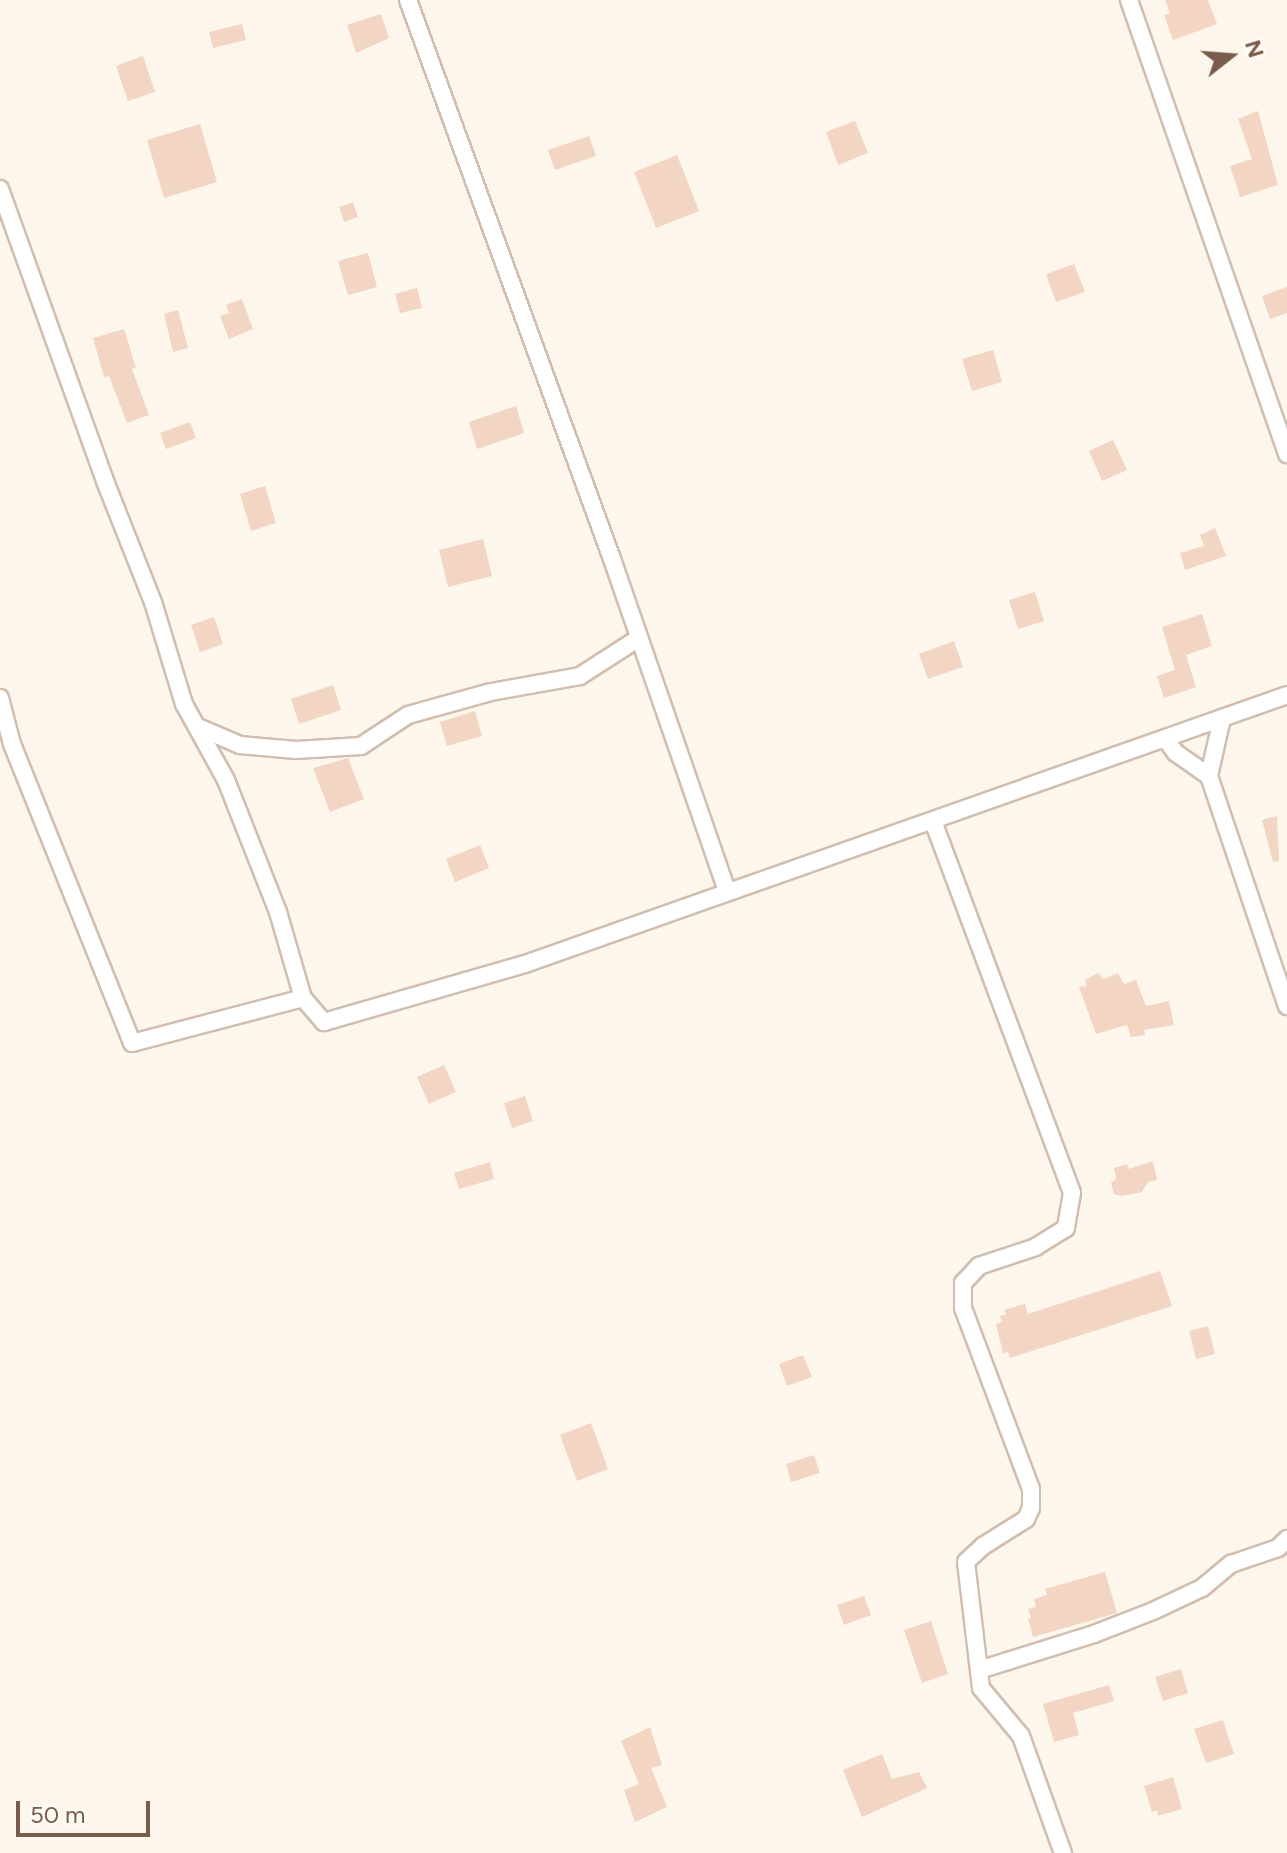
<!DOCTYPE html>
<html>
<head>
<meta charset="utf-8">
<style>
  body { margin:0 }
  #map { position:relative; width:1287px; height:1853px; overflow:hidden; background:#fdf6ec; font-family:Figtree,sans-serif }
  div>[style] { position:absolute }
  .building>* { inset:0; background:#f3d5c3 }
  .roads { filter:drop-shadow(2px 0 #d1beb0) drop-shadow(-2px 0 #d1beb0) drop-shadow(0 2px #d1beb0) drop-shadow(0 -2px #d1beb0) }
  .street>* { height:16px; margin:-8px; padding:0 8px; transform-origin:8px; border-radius:8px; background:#fff }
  span { translate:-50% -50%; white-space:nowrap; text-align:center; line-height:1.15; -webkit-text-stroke:8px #fffaf3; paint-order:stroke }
  .north { position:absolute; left:1191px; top:16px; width:80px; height:80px; -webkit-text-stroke:6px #fffaf3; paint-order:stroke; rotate:73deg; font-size:22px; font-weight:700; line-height:32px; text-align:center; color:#7a5c4d }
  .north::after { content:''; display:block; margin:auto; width:28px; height:36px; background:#7a5c4d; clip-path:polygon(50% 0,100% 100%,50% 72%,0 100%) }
  .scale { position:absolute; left:16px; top:1801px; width:134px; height:36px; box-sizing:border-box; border:4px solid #7a5c4d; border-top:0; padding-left:10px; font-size:24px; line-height:28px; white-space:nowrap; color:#7a5c4d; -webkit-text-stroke:6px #fffaf3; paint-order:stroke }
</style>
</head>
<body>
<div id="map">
  <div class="building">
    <div style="clip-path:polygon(1165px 0,1208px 0,1217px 24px,1173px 40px,1164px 15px,1170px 13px)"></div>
    <div style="clip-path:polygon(381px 14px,389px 38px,356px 53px,347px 25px)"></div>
    <div style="clip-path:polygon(242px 24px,246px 40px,213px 48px,209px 32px)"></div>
    <div style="clip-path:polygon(143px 56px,155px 92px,128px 101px,116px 66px)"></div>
    <div style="clip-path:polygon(1258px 111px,1278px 185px,1240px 197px,1230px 166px,1252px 159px,1238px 119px)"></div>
    <div style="clip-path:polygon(855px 121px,868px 153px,838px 165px,826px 132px)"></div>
    <div style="clip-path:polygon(200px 124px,217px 182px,164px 198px,147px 140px)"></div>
    <div style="clip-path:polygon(589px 136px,596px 156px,555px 170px,548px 150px)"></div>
    <div style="clip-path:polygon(677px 155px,699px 211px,656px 228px,634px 172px)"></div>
    <div style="clip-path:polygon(353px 202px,358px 217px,344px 222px,339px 207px)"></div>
    <div style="clip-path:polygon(368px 253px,377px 287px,348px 295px,338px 261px)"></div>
    <div style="clip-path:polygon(1074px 264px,1085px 292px,1056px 302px,1046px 274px)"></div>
    <div style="clip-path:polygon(1287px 287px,1287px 313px,1270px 319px,1262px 296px)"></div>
    <div style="clip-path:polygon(417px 288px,422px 308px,400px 313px,395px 294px)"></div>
    <div style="clip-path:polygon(242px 299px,253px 329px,229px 339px,220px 316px,229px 313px,226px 305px)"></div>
    <div style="clip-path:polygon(178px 310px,188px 348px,173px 352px,164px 314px)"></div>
    <div style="clip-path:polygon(124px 329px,136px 368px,132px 369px,149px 415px,127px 423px,109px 376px,104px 377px,93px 338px)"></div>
    <div style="clip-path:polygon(993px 350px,1002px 382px,972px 391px,962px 359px)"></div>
    <div style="clip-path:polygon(516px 406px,524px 433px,477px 449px,469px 422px)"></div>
    <div style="clip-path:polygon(190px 422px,196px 438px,166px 449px,160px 433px)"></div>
    <div style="clip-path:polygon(1113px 440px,1127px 470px,1102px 481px,1089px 451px)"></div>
    <div style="clip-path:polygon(265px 486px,276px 523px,251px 531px,240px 494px)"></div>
    <div style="clip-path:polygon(1215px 528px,1226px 556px,1185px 570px,1180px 553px,1204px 546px,1200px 535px)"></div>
    <div style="clip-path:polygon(483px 539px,492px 576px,448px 587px,439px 550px)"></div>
    <div style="clip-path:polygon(1035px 592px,1044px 621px,1018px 629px,1009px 600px)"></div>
    <div style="clip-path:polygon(1202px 614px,1212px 646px,1186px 655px,1196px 687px,1164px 698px,1157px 676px,1175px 670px,1162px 627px)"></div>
    <div style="clip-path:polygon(214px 617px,223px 644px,200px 652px,191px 625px)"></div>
    <div style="clip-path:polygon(954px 641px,963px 667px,928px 679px,919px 654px)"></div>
    <div style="clip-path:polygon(333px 685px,341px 710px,299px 724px,291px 699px)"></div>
    <div style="clip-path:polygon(475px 711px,482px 736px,447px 746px,440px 722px)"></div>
    <div style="clip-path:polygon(348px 758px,364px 799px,330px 812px,313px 768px)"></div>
    <div style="clip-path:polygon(1277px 816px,1279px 861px,1273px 862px,1262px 820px)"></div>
    <div style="clip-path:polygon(480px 845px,489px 868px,455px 882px,446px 859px)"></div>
    <div style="clip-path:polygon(1098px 973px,1103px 979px,1118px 973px,1124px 984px,1136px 980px,1146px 1006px,1169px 1001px,1174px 1025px,1144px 1030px,1145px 1035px,1131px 1037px,1127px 1025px,1096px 1034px,1079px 987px,1087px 986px,1085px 980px)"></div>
    <div style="clip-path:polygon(444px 1065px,456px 1092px,429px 1104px,417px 1077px)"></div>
    <div style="clip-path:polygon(525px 1096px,533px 1121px,512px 1128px,504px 1103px)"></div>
    <div style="clip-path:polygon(1153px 1161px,1157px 1180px,1148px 1182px,1142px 1192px,1122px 1196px,1114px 1194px,1111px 1183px,1116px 1179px,1114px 1168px,1127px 1164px,1129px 1169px)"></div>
    <div style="clip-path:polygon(490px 1162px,494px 1179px,459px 1189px,454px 1173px)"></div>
    <div style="clip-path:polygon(1160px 1271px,1172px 1306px,1010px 1358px,1008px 1352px,1003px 1353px,996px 1324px,1002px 1322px,1000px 1316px,1006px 1314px,1004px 1310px,1025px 1304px,1028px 1314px)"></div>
    <div style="clip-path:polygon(1208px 1326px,1215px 1354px,1196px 1359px,1189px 1331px)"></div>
    <div style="clip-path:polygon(803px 1355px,812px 1377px,787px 1386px,779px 1364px)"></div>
    <div style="clip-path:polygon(591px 1423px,608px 1469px,577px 1481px,560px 1435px)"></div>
    <div style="clip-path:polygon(814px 1455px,820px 1473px,791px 1482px,786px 1464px)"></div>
    <div style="clip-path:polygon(1105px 1572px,1117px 1613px,1033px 1637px,1028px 1619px,1031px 1618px,1028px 1609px,1036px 1607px,1034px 1599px,1047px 1595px,1045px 1589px)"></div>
    <div style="clip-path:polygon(864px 1596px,871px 1615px,844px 1625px,837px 1605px)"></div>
    <div style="clip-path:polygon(931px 1621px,948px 1674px,922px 1683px,904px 1630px)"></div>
    <div style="clip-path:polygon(1181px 1669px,1188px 1693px,1163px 1701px,1155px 1677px)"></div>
    <div style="clip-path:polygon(1109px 1685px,1114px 1701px,1073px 1713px,1079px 1735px,1054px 1742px,1043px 1704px)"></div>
    <div style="clip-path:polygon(1223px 1720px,1234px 1754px,1206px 1763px,1194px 1729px)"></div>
    <div style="clip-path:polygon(650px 1727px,662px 1765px,651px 1768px,667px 1807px,635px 1822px,624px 1790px,639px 1784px,621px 1741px)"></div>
    <div style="clip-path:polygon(882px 1754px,892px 1779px,919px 1772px,927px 1788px,862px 1817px,843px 1770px)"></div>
    <div style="clip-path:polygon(1173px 1777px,1182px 1809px,1158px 1816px,1157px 1810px,1152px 1812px,1144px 1786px)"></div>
  </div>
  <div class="roads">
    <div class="street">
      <div style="left:408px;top:0;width:595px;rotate:69.95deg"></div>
      <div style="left:612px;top:559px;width:351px;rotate:70.9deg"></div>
      <div style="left:1129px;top:0;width:481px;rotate:70.8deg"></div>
      <div style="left:0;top:189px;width:310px;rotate:70.2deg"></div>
      <div style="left:105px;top:481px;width:130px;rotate:68.4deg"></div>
      <div style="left:153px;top:602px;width:107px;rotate:73.1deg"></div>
      <div style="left:184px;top:704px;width:87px;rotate:61.1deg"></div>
      <div style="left:226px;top:780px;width:142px;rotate:68.5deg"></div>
      <div style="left:278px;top:912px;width:90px;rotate:73.8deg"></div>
      <div style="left:0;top:698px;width:48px;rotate:75.4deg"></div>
      <div style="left:12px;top:744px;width:322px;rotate:68.1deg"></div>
      <div style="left:132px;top:1043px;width:177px;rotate:-14.7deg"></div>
      <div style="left:303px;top:998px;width:32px;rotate:49deg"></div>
      <div style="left:324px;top:1022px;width:209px;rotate:-16.1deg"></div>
      <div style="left:525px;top:964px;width:808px;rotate:-19.44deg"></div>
      <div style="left:1222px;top:718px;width:59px;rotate:102.6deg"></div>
      <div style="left:1209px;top:776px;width:243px;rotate:71.3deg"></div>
      <div style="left:198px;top:727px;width:46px;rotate:23.2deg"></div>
      <div style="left:240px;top:745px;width:56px;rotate:5.1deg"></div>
      <div style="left:296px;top:750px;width:65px;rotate:-3.5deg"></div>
      <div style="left:361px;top:746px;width:56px;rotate:-33.4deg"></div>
      <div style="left:408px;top:715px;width:86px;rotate:-15.5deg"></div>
      <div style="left:491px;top:692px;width:90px;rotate:-10.2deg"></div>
      <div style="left:580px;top:676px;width:70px;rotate:-32.8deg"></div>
      <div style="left:1165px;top:738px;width:19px;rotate:54deg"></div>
      <div style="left:1176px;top:753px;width:40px;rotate:34.9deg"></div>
      <div style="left:933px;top:821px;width:397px;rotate:69.5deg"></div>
      <div style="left:1072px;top:1193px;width:36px;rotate:100deg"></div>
      <div style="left:1066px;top:1228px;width:36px;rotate:148deg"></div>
      <div style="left:1036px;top:1247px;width:60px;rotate:161.6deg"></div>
      <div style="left:979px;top:1266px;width:23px;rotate:133deg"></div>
      <div style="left:963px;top:1283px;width:25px;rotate:90deg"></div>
      <div style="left:963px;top:1308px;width:193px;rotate:69.4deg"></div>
      <div style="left:1031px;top:1489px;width:19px;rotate:90deg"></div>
      <div style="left:1031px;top:1508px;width:12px;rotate:114deg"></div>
      <div style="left:1026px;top:1519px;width:51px;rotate:147.9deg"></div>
      <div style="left:983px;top:1546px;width:23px;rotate:137deg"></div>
      <div style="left:966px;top:1562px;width:127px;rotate:83.2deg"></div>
      <div style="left:981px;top:1688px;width:62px;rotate:50.2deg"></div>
      <div style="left:1021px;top:1736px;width:124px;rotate:70.3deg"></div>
      <div style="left:979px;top:1670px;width:121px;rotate:-17.4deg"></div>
      <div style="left:1094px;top:1634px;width:63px;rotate:-21.3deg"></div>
      <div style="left:1153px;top:1611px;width:54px;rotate:-25.1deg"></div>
      <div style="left:1202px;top:1588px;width:38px;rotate:-40deg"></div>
      <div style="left:1231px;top:1564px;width:50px;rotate:-18.8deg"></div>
      <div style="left:1278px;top:1548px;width:13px;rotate:-45deg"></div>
    </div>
  </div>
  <div class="north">N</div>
  <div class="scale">50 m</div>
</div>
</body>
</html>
